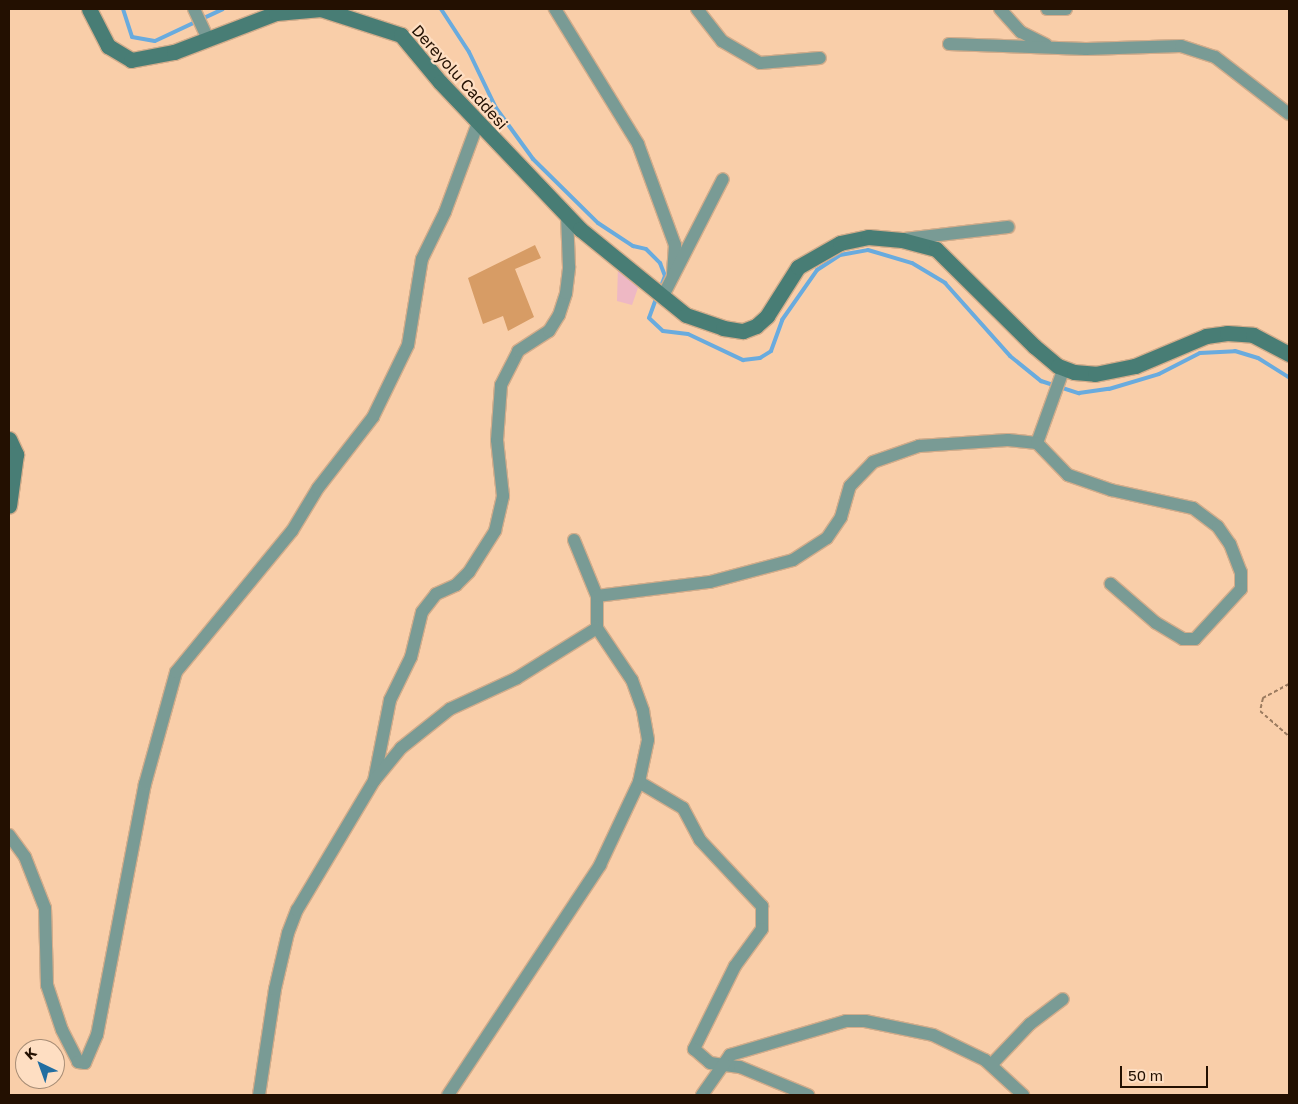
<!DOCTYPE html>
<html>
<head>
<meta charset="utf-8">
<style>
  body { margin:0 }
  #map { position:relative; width:1298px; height:1104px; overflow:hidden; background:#f9cea9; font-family:"Golos Text",sans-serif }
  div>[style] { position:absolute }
  .green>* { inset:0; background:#eeb8c4 }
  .stream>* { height:4px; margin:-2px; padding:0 2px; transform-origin:2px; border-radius:2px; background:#69abde }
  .building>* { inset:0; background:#d79c65 }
  .path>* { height:2px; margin-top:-1px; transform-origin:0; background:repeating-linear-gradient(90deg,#9b7b5f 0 4px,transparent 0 6.5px) }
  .roads { filter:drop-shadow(1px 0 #d2ac8b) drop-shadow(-1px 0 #d2ac8b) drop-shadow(0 1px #d2ac8b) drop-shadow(0 -1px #d2ac8b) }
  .street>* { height:12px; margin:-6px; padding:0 6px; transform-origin:6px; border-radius:6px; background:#799b95 }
  .secondary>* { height:15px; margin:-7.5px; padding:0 7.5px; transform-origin:7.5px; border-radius:7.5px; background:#487d75 }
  span { translate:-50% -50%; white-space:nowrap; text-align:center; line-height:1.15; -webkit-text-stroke:4.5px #fedec2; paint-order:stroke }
  .street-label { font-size:16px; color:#231001 }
  .frame { position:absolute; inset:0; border:10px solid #231001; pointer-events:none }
  .north { position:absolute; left:15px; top:1039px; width:50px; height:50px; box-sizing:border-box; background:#fedec2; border:1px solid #a68c75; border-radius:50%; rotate:318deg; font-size:14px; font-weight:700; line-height:20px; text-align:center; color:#231001 }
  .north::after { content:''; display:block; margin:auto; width:18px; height:22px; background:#226ea1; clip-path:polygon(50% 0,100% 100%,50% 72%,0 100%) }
  .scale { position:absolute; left:1120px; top:1066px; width:88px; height:22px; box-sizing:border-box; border:2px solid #231001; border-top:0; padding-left:6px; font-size:15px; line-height:18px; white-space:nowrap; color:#231001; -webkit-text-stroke:4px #fedec2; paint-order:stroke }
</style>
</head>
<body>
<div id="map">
  <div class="green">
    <div style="clip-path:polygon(618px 266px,640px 282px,632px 305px,617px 301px)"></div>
  </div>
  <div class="stream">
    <div style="left:123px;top:9px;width:29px;rotate:72deg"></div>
    <div style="left:132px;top:37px;width:23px;rotate:10deg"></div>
    <div style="left:155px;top:41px;width:75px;rotate:-25.2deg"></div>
    <div style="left:441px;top:9px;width:51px;rotate:56.9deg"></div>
    <div style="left:469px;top:52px;width:62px;rotate:64.3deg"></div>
    <div style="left:496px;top:108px;width:63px;rotate:54deg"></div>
    <div style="left:533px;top:159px;width:91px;rotate:44.6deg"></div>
    <div style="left:598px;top:223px;width:42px;rotate:33.3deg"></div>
    <div style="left:633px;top:246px;width:13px;rotate:13deg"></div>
    <div style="left:646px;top:249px;width:20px;rotate:45deg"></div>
    <div style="left:660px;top:263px;width:14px;rotate:69deg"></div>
    <div style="left:665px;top:276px;width:14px;rotate:111deg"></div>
    <div style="left:657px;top:296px;width:23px;rotate:110deg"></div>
    <div style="left:649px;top:318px;width:19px;rotate:43deg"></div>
    <div style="left:663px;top:331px;width:25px;rotate:7deg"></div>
    <div style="left:688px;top:334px;width:61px;rotate:25.3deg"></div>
    <div style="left:743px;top:360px;width:17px;rotate:-7deg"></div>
    <div style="left:760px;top:358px;width:13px;rotate:-32deg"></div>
    <div style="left:771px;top:351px;width:33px;rotate:-70deg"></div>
    <div style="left:782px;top:320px;width:61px;rotate:-55deg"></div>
    <div style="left:817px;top:270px;width:27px;rotate:-33deg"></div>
    <div style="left:840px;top:255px;width:28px;rotate:-10deg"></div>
    <div style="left:868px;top:250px;width:46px;rotate:16.5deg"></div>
    <div style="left:912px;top:263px;width:39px;rotate:31deg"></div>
    <div style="left:945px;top:283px;width:98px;rotate:48.3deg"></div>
    <div style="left:1010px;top:356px;width:40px;rotate:39deg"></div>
    <div style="left:1041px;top:381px;width:40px;rotate:18deg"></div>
    <div style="left:1079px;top:393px;width:30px;rotate:-8deg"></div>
    <div style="left:1109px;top:389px;width:52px;rotate:-16.7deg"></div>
    <div style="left:1159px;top:374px;width:46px;rotate:-27.1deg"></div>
    <div style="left:1200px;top:353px;width:35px;rotate:-3deg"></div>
    <div style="left:1235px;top:351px;width:24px;rotate:17deg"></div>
    <div style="left:1258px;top:358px;width:36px;rotate:32deg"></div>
  </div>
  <div class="building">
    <div style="clip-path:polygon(535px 245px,541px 258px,515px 269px,534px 317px,508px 331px,503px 316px,483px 324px,468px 278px)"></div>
  </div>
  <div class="path">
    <div style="left:1289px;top:684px;width:30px;rotate:152deg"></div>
    <div style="left:1263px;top:698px;width:13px;rotate:103deg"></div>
    <div style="left:1260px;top:711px;width:38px;rotate:41deg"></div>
  </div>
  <div class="roads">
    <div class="street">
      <div style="left:194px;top:9px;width:33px;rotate:65deg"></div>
      <div style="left:555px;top:9px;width:158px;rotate:58.4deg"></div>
      <div style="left:638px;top:144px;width:108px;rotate:69.9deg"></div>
      <div style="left:675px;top:245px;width:31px;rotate:94deg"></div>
      <div style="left:697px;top:9px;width:41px;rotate:52deg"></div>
      <div style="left:722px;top:41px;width:44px;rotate:30.1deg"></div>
      <div style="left:760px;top:63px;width:60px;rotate:-4.8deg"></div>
      <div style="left:1000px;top:9px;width:31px;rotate:48deg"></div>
      <div style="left:1021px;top:32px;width:28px;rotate:27deg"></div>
      <div style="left:1047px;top:9px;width:19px"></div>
      <div style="left:949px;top:44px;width:137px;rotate:2.1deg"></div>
      <div style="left:1086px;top:49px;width:95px;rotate:-1.8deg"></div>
      <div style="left:1181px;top:46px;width:36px;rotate:18deg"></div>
      <div style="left:1215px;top:57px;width:93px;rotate:37.6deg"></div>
      <div style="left:904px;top:239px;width:105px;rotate:-6.6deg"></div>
      <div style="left:663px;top:296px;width:131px;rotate:-62.9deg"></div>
      <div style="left:1037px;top:443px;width:80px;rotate:-70.2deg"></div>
      <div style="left:574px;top:540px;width:61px;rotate:67.7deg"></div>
      <div style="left:597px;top:596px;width:32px;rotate:90deg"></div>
      <div style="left:597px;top:628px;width:63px;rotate:56.1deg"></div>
      <div style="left:632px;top:680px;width:33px;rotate:70deg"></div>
      <div style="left:643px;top:711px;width:29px;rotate:80deg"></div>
      <div style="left:648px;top:740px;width:43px;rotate:102.1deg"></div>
      <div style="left:639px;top:782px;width:51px;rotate:30.6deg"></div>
      <div style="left:683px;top:808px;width:36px;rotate:62deg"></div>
      <div style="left:700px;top:840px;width:91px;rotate:46.8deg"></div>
      <div style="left:762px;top:906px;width:23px;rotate:90deg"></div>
      <div style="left:762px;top:929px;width:46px;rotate:126.1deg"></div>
      <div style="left:735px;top:966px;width:93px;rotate:116.3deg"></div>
      <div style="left:694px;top:1049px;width:21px;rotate:41deg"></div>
      <div style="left:710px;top:1063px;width:30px;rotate:8deg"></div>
      <div style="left:740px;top:1067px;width:74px;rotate:22.4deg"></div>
      <div style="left:597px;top:596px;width:114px;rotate:-7.1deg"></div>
      <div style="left:710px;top:582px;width:86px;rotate:-14.8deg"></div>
      <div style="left:793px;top:560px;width:40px;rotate:-32.9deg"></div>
      <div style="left:827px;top:538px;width:25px;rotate:-56deg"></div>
      <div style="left:841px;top:517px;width:32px;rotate:-74deg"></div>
      <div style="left:850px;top:486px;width:33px;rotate:-46deg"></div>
      <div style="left:873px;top:462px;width:49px;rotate:-19.2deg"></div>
      <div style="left:919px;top:446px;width:89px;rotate:-3.9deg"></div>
      <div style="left:1008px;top:440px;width:29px;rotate:6deg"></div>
      <div style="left:1037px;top:443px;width:45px;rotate:45.9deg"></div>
      <div style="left:1068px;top:475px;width:46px;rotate:19.2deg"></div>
      <div style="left:1111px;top:490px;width:84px;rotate:12.4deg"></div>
      <div style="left:1193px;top:508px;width:31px;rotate:37deg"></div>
      <div style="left:1218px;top:527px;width:21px;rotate:55deg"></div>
      <div style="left:1230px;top:544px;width:30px;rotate:69deg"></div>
      <div style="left:1241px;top:572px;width:17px;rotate:90deg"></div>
      <div style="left:1241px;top:589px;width:68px;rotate:132.6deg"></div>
      <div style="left:1195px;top:639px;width:12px;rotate:180deg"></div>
      <div style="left:1183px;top:639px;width:31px;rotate:-149deg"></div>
      <div style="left:1156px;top:623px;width:60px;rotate:-139.1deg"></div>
      <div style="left:374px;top:781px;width:83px;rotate:-78.8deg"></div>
      <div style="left:390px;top:700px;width:48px;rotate:-64deg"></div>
      <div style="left:411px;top:657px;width:46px;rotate:-76.3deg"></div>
      <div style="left:422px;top:612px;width:23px;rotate:-52deg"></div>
      <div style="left:436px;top:594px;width:22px;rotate:-24deg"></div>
      <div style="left:456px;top:585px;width:18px;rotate:-45deg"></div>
      <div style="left:469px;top:572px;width:49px;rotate:-57.6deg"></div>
      <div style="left:495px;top:531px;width:36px;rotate:-77deg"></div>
      <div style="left:503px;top:496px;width:56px;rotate:-96.1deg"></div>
      <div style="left:497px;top:440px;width:55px;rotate:-85.8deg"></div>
      <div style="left:501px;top:385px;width:38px;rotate:-63deg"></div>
      <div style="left:518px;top:351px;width:37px;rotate:-33deg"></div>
      <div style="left:549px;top:331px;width:19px;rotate:-58deg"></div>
      <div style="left:559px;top:315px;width:23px;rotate:-72deg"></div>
      <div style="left:566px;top:293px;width:26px;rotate:-83deg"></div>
      <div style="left:569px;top:267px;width:51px;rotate:-92.2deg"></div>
      <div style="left:9px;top:835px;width:27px;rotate:54deg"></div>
      <div style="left:25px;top:857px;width:55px;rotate:68.6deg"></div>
      <div style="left:45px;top:908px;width:77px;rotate:88.5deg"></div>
      <div style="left:47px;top:985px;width:47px;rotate:71.6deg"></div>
      <div style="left:62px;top:1030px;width:36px;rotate:63deg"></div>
      <div style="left:78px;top:1062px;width:7px;rotate:8deg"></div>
      <div style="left:85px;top:1063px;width:30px;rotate:-67deg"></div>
      <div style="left:97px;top:1035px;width:256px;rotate:-79.2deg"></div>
      <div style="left:145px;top:784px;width:116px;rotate:-74.5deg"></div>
      <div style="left:176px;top:672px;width:183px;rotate:-50.6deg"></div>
      <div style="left:292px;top:531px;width:50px;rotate:-58.8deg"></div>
      <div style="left:318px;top:488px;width:90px;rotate:-52.2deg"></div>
      <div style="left:373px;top:417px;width:80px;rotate:-64.1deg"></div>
      <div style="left:408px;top:345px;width:87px;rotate:-80.8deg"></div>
      <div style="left:422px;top:259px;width:52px;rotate:-63.9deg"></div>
      <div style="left:445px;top:212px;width:95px;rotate:-69.7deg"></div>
      <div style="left:991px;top:1065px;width:57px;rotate:-46.4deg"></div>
      <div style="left:1030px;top:1024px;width:41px;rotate:-37.1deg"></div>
      <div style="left:259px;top:1095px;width:107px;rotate:-81.4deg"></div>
      <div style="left:275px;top:989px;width:57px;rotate:-76.9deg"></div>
      <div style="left:288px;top:933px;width:25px;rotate:-69deg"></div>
      <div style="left:297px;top:910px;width:150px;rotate:-59.2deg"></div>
      <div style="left:374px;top:781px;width:43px;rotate:-50.7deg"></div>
      <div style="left:401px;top:748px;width:63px;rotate:-38.5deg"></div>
      <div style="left:450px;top:709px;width:74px;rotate:-24.8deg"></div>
      <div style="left:517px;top:678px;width:94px;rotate:-32deg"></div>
      <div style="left:448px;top:1095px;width:276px;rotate:-56.5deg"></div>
      <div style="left:600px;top:865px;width:92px;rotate:-64.8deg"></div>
      <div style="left:702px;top:1095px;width:49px;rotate:-55deg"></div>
      <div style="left:730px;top:1055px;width:121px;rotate:-16.3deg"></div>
      <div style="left:846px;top:1021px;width:19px"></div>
      <div style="left:865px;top:1021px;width:69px;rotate:11.6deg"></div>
      <div style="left:933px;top:1035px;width:58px;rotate:25.7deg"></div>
      <div style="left:985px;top:1060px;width:52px;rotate:42.6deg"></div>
    </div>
    <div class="secondary">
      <div style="left:89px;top:9px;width:42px;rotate:62.8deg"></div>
      <div style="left:108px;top:46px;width:27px;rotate:31deg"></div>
      <div style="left:131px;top:60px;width:44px;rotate:-10.5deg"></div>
      <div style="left:174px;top:52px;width:109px;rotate:-20.9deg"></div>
      <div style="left:276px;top:13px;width:45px;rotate:-5.1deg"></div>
      <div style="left:321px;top:9px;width:84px;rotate:18deg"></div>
      <div style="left:401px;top:35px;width:61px;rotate:50.3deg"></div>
      <div style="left:440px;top:82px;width:203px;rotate:46.4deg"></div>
      <div style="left:580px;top:229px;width:136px;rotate:39.1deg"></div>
      <div style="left:686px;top:315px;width:39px;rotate:19deg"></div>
      <div style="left:723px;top:328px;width:20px;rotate:9deg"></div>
      <div style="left:743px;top:331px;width:14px;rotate:-21deg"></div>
      <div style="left:756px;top:326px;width:15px;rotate:-42deg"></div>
      <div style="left:767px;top:316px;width:58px;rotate:-57.7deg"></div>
      <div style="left:798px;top:267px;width:48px;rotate:-29.7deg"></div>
      <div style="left:840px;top:243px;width:29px;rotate:-12deg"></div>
      <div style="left:868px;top:237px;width:34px;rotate:5deg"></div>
      <div style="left:902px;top:240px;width:35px;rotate:15deg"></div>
      <div style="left:936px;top:249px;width:138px;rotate:44.7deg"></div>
      <div style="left:1034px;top:346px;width:31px;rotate:40deg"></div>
      <div style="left:1058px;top:366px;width:17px;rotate:21deg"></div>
      <div style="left:1074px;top:372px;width:21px;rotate:5deg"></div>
      <div style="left:1095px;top:374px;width:41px;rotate:-11.3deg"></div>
      <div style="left:1135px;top:366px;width:77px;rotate:-22.9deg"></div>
      <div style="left:1206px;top:336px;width:21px;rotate:-8deg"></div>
      <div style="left:1227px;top:333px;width:26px;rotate:4deg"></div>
      <div style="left:1253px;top:335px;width:41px;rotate:27.8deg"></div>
      <div style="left:9px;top:439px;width:17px;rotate:65deg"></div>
      <div style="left:16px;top:454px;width:52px;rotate:97.7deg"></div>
    </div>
  </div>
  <div class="street-label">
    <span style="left:460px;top:77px;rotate:48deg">Dereyolu Caddesi</span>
  </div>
  <div class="frame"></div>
  <div class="north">K</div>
  <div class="scale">50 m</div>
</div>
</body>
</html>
